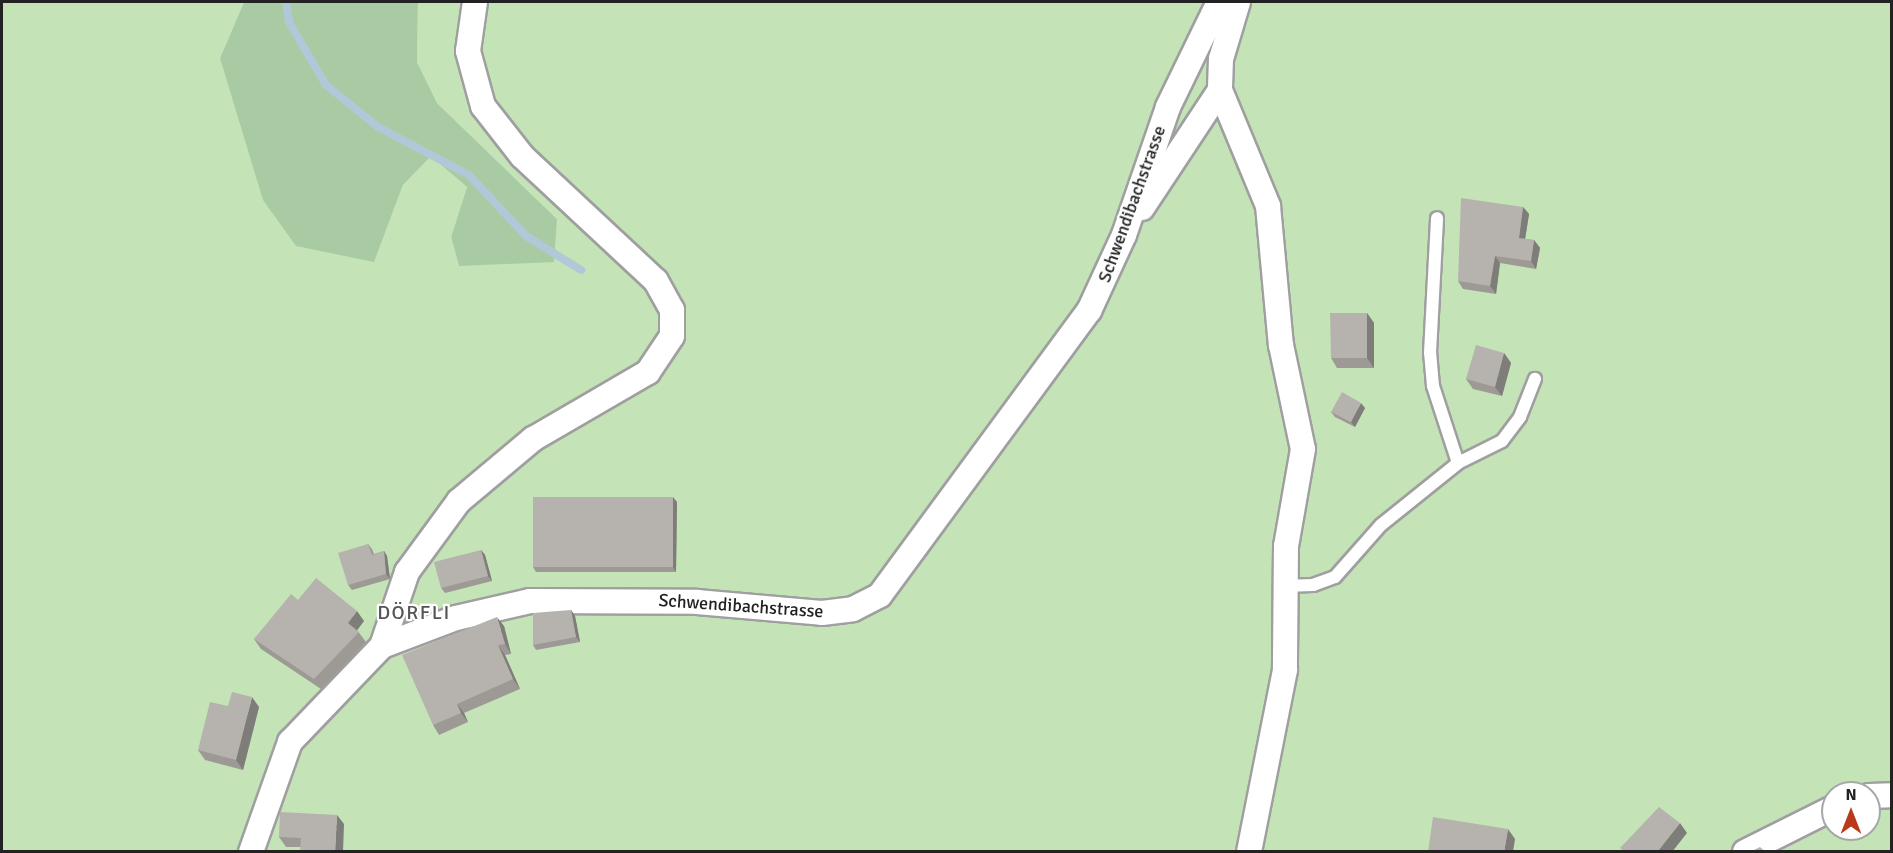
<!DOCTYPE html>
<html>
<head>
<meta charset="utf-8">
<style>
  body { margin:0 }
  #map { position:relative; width:1893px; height:853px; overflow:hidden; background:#f1f0ea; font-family:Signika,sans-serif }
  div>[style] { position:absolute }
  .grass>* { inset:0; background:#c4e4b7 }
  .forest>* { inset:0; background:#a8cba4 }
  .stream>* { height:8px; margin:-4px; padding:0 4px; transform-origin:4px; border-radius:4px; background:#b0c8d8 }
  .roads { filter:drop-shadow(2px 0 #9f9f9f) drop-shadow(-2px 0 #9f9f9f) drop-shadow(0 2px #9f9f9f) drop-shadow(0 -2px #9f9f9f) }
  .lane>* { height:12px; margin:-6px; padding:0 6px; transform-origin:6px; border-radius:6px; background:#fff }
  .street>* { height:24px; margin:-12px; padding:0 12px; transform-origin:12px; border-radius:12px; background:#fff }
  .wall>* { inset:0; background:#9d9995 }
  .shaded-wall>* { inset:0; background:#7f7d79 }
  .building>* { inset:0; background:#b6b2ad }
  span { translate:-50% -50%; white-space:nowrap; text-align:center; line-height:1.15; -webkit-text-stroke:4.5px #fff; paint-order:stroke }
  .street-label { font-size:18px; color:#222 }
  .neighbourhood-label { font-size:20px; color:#555; letter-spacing:1.5px }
  .frame { position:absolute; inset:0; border:3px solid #222; pointer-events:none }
  .north { position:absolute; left:1821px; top:781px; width:60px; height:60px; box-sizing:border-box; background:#fff; border:2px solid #a7a7a7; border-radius:50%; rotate:0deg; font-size:16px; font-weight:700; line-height:24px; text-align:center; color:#222 }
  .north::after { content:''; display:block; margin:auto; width:21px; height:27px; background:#b9391a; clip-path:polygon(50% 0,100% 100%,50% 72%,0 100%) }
</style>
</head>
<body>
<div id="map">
  <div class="grass">
    <div style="clip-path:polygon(evenodd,2px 2px,244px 2px,220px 58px,374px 261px,403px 185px,431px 155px,467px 187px,451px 237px,459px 266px,557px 219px,437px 103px,417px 62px,418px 2px,1891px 2px,1891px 851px,2px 852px,2px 2px,1833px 793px,1869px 793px,1869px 829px,1833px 829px,1833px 793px)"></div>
  </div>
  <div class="forest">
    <div style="clip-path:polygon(244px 2px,418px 2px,417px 62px,437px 103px,557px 219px,554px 262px,459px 266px,451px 237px,467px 187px,431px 156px,403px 185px,374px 262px,296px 246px,263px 200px,220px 58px)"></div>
  </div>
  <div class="stream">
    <div style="left:286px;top:2px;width:20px;rotate:81deg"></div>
    <div style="left:289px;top:22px;width:73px;rotate:59.6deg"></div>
    <div style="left:326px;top:85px;width:67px;rotate:38.9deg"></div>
    <div style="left:378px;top:127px;width:103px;rotate:27.8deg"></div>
    <div style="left:469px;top:175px;width:83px;rotate:46.9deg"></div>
    <div style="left:526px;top:236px;width:65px;rotate:31.7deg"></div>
  </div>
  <div class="roads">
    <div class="lane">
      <div style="left:1458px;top:463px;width:49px;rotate:-26.6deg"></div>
      <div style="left:1502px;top:441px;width:30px;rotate:-53deg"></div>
      <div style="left:1520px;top:417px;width:41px;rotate:-68.5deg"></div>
      <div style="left:1283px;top:586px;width:30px;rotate:-2deg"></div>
      <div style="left:1313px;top:585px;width:23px;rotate:-20deg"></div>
      <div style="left:1335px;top:577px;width:69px;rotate:-48.5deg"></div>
      <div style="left:1381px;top:525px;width:99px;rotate:-38.8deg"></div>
      <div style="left:1458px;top:463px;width:81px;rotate:-108deg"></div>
      <div style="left:1433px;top:386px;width:33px;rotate:-95deg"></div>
      <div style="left:1430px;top:353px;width:135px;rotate:-87deg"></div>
    </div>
    <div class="street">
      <div style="left:1238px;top:2px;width:59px;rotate:106.6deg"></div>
      <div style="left:1221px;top:59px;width:31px;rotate:92deg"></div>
      <div style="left:1220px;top:90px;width:126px;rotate:67.5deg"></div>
      <div style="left:1268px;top:206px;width:140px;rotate:84.7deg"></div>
      <div style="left:1281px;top:345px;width:106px;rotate:78.1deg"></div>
      <div style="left:1303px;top:449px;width:98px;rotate:99.9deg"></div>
      <div style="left:1286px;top:546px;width:124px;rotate:90.5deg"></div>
      <div style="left:1285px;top:670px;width:186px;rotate:101.2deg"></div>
      <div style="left:1142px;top:208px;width:141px;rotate:-56.5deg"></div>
      <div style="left:382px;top:646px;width:78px;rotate:-71.3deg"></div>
      <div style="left:407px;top:572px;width:88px;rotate:-53.8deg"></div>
      <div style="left:459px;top:501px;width:97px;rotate:-40deg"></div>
      <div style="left:533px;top:439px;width:133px;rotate:-30.2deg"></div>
      <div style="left:648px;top:372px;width:43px;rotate:-56.3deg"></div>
      <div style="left:672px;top:336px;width:26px;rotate:-90deg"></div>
      <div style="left:672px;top:310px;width:33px;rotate:-119deg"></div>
      <div style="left:656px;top:281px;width:183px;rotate:-137deg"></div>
      <div style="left:522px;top:156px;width:63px;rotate:-128deg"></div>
      <div style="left:483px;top:106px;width:57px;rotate:-105.3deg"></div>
      <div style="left:468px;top:51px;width:49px;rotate:-81.9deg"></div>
      <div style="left:1869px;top:796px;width:23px;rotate:-2deg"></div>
      <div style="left:251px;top:852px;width:117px;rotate:-70.5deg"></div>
      <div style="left:290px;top:742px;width:133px;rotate:-46.2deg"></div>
      <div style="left:382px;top:646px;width:79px;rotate:-20.7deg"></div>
      <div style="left:456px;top:618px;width:76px;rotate:-12.9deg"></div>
      <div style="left:530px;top:601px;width:167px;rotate:0.3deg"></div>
      <div style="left:697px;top:602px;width:125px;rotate:5deg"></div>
      <div style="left:822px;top:613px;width:31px;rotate:-7deg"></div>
      <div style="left:853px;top:609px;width:30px;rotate:-27deg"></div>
      <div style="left:880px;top:595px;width:353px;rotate:-53.7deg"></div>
      <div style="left:1089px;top:311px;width:84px;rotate:-65.3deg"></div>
      <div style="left:1124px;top:235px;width:135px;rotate:-71deg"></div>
      <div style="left:1168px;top:107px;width:117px;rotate:-64.1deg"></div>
      <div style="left:1745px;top:852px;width:98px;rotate:-26.6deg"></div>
    </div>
  </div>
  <div class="wall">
    <div style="clip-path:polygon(1523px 207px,1529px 214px,1525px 239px,1534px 240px,1540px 248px,1536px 269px,1500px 263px,1496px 294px,1463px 289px,1458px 281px)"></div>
    <div style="clip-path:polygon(1367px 313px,1374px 323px,1374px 368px,1337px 368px,1331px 358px)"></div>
    <div style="clip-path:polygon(1504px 353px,1511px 363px,1502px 396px,1473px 389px,1466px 379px)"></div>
    <div style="clip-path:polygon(1365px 408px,1355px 427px,1335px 417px,1331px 412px)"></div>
    <div style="clip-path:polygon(677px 502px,676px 572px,536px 572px,533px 567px)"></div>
    <div style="clip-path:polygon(368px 544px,372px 549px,374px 554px,384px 551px,387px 556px,390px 579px,352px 590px,348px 585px)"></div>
    <div style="clip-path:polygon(481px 550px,485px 555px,492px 581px,445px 593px,441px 588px)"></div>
    <div style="clip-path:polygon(298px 600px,364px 621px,357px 630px,366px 642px,321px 689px,261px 649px,254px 639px)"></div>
    <div style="clip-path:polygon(571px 610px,575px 616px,580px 642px,536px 650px,533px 645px)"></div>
    <div style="clip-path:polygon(504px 626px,511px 654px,505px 655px,520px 689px,464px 713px,468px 722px,439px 735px,433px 725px)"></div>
    <div style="clip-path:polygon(259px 707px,243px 770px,205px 760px,198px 750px)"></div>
    <div style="clip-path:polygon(344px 824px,301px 847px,286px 847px,279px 837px)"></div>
  </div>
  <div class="shaded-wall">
    <div style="clip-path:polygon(1523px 207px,1529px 214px,1524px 246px,1519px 238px)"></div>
    <div style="clip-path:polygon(1534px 240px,1540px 248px,1536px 269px,1531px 261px)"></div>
    <div style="clip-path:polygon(1495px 256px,1500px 263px,1496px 294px,1490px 286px)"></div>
    <div style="clip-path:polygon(1367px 313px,1374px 323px,1374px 368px,1367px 358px)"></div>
    <div style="clip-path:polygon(1504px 353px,1511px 363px,1502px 396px,1495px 387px)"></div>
    <div style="clip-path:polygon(1361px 403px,1365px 408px,1355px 427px,1351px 422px)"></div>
    <div style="clip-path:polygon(673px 497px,677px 502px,676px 572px,673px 567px)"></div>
    <div style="clip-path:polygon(481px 550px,485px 555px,492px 581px,488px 576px)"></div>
    <div style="clip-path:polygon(384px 551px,387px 556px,390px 579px,386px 574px)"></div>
    <div style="clip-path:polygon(571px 610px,575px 616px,580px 642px,576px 637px)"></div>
    <div style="clip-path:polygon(357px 611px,364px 621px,355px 633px,348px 623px)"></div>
    <div style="clip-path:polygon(497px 617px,504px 626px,511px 654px,505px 644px)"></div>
    <div style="clip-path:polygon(498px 645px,505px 655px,520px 689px,513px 679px)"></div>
    <div style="clip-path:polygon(252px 697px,259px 707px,243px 770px,236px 760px)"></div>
    <div style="clip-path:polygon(457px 704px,464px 713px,468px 722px,461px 713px)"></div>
    <div style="clip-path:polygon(337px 815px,344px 824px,343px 852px,335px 852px)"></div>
    <div style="clip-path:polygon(1680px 823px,1687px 833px,1672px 852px,1657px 852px)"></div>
    <div style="clip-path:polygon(1508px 829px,1515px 839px,1513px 852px,1504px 852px)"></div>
  </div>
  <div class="building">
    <div style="clip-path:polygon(1461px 198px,1523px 207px,1519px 238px,1534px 240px,1531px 261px,1495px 256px,1490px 286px,1458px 281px)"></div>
    <div style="clip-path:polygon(1330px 313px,1367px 313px,1367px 358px,1331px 358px)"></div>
    <div style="clip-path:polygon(1476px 345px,1504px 353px,1495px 387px,1466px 379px)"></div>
    <div style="clip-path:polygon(1342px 392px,1361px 403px,1351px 422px,1331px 412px)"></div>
    <div style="clip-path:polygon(533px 497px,673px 497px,673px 567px,533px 567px)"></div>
    <div style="clip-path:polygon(368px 544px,372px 555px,384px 551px,386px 574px,348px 585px,338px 553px)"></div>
    <div style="clip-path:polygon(481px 550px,488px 576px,441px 588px,434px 562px)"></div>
    <div style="clip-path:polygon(316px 578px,357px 611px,348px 623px,359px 632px,314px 679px,254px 639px,291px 594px,298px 600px)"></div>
    <div style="clip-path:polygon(571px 610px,576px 637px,533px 645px,533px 613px)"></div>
    <div style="clip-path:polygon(497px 617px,505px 644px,498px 645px,513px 679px,457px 704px,461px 713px,433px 725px,402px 655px)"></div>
    <div style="clip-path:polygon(232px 692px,252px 697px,236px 760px,198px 750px,210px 702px,228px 706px)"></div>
    <div style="clip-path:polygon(1659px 807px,1680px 823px,1657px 852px,1625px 852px,1620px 848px)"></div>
    <div style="clip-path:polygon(280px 812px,337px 815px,335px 852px,300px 852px,301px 838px,279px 837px)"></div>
    <div style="clip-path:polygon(1433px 817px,1508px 829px,1504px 852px,1428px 852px)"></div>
    <div style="clip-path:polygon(1760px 847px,1766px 852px,1752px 852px,1752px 851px)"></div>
  </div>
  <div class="street-label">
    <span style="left:1132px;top:204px;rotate:-70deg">Schwendibachstrasse</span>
    <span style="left:741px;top:606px;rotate:4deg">Schwendibachstrasse</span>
  </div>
  <div class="neighbourhood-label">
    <span style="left:414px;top:612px">DÖRFLI</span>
  </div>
  <div class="frame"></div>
  <div class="north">N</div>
</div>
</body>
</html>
